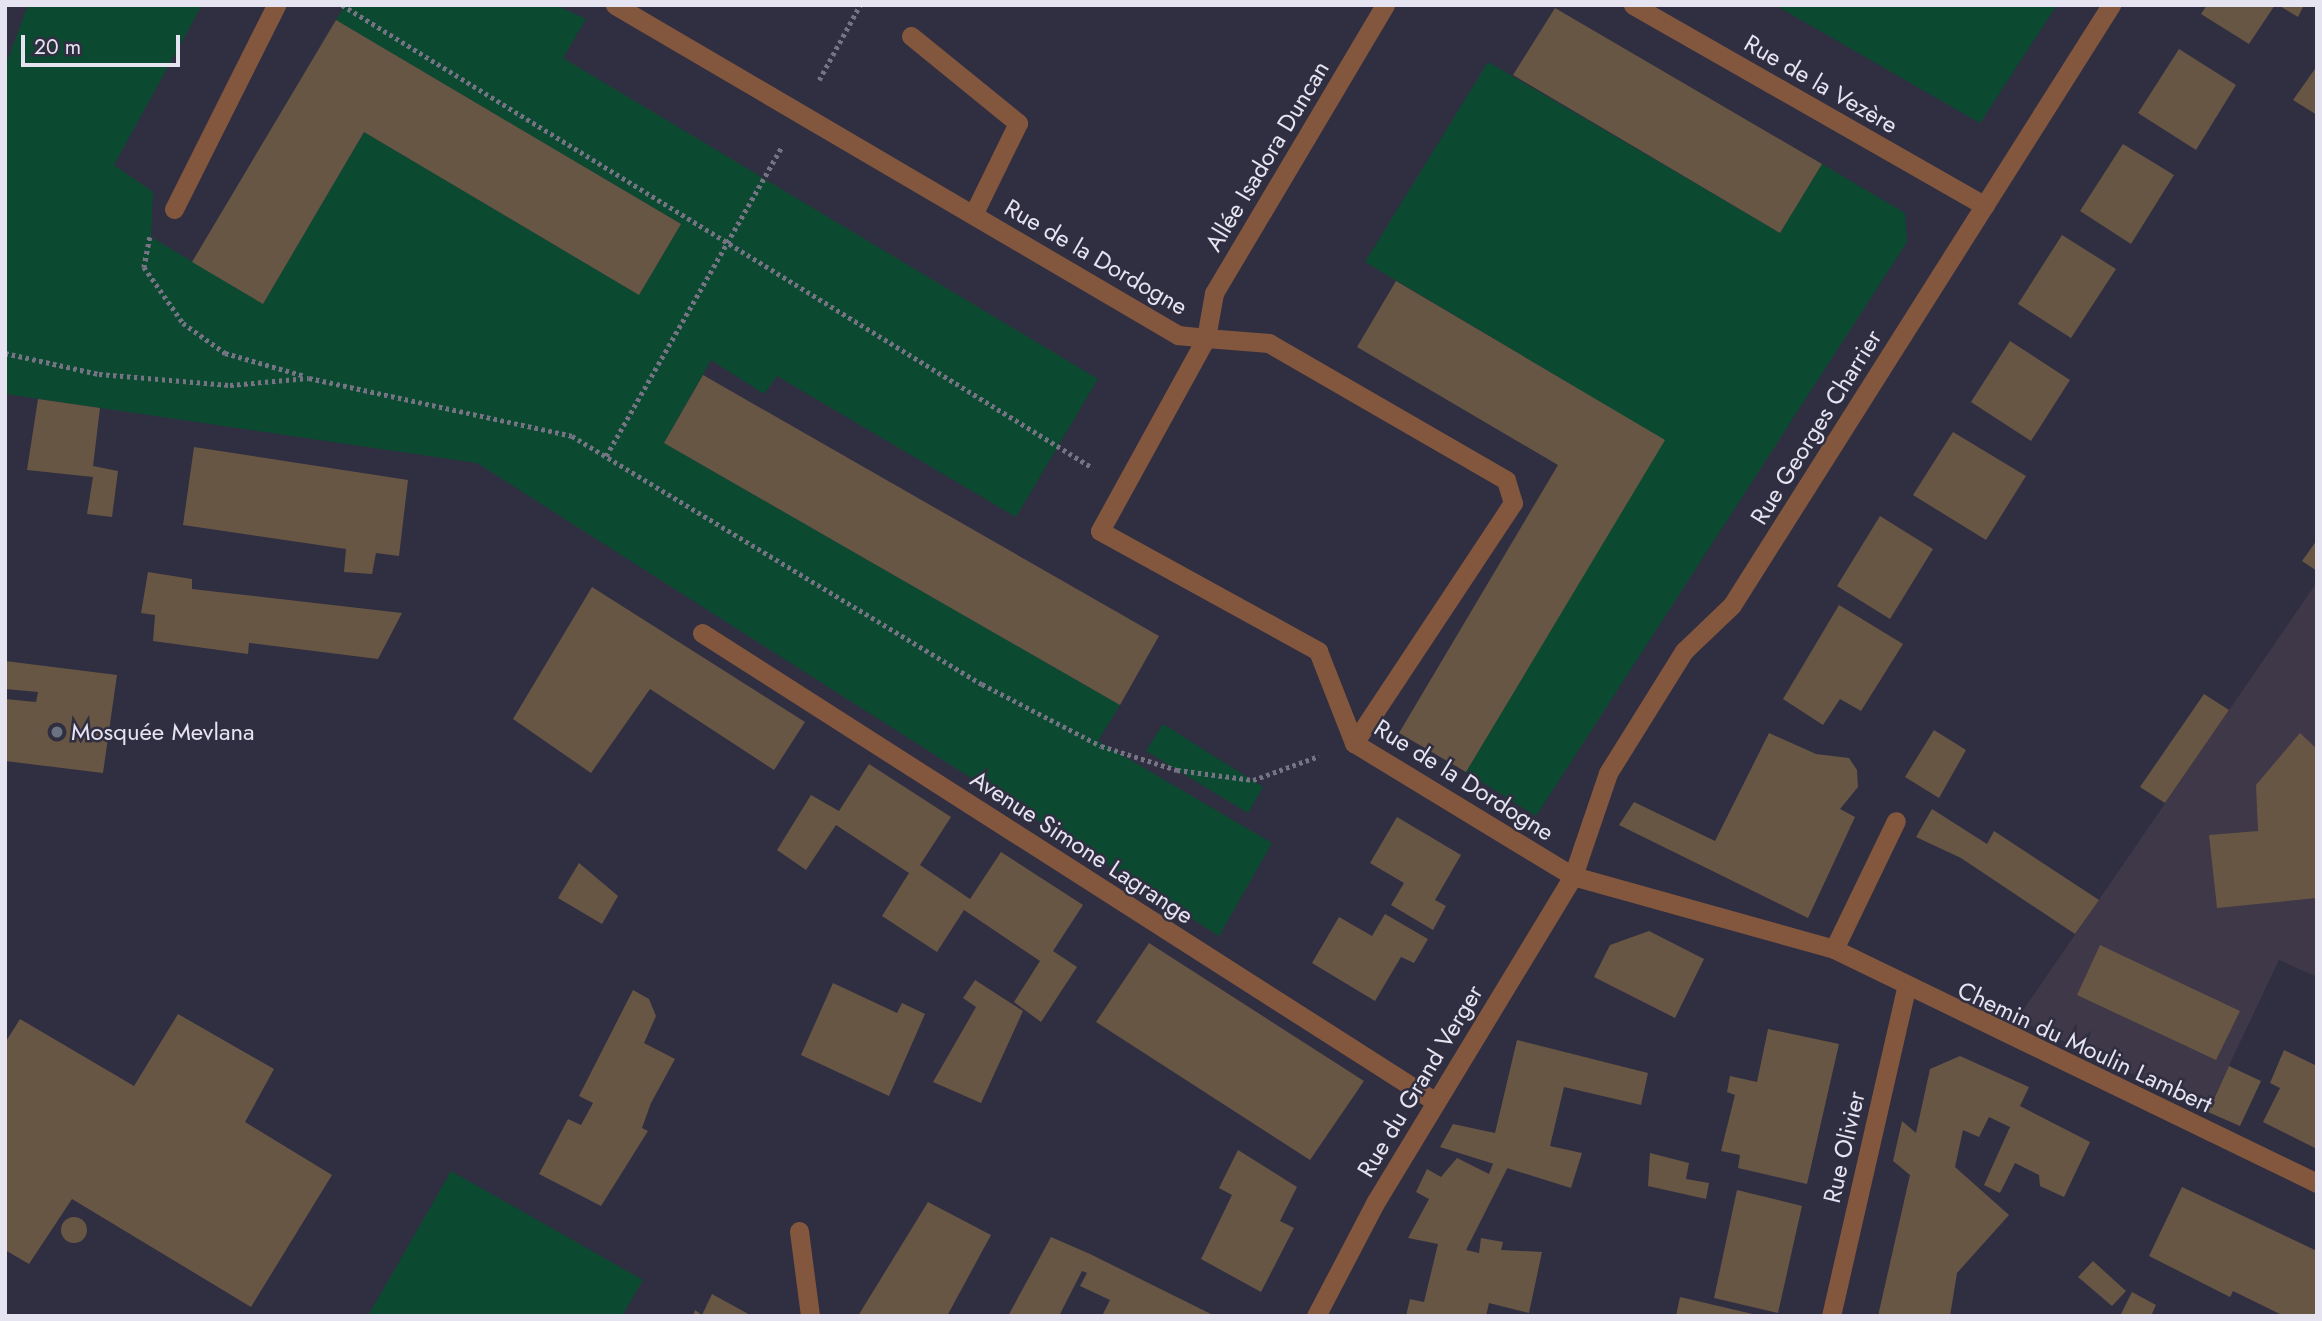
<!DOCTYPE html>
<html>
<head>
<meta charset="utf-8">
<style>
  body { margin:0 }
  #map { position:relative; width:2322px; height:1321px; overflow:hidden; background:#302e41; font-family:Jost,sans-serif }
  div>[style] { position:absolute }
  .education>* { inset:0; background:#3e3848 }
  .green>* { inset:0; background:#0b4a31 }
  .building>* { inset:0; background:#685645 }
  .round { border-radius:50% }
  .path>* { height:4.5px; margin-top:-2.25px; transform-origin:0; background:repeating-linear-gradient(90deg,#767484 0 3.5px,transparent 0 7px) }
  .service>* { height:19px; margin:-9.5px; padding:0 9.5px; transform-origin:9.5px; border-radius:9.5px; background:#83573e }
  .minor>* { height:19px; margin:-9.5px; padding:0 9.5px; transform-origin:9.5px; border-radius:9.5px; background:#83573e }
  .dots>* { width:19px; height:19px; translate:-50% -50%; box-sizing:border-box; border:4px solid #302e41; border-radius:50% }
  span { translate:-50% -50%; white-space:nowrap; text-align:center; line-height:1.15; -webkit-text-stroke:5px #302e41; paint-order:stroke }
  .street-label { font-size:24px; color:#e6e4f1 }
  .poi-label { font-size:24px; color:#e6e4f1 }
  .left { translate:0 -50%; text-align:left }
  .frame { position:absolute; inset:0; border:7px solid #e6e4f1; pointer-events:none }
  .scale { position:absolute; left:21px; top:35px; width:159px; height:32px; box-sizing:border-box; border:4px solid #e6e4f1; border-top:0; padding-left:9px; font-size:21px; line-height:24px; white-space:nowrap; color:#e6e4f1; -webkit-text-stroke:5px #302e41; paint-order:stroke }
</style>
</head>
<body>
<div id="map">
  <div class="education">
    <div style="clip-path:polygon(2317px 582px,2317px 977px,2279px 960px,2208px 1110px,2017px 1019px)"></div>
  </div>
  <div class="green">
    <div style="clip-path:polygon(28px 5px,202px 5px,114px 165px,153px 192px,151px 237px,263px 304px,364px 132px,639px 295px,681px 224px,336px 20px,345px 5px,556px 5px,586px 19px,563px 58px,1098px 379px,1016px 517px,777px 376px,764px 394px,711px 360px,664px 443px,1120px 705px,1098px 741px,1272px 843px,1219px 936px,477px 463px,5px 394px,5px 67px)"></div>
    <div style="clip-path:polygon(1775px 5px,2057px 5px,1980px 123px)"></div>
    <div style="clip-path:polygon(1488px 62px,1780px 233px,1822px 164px,1905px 213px,1907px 242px,1536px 816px,1466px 772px,1664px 440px,1365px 262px)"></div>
    <div style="clip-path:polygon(1163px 724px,1263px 787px,1248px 813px,1146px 751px)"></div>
    <div style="clip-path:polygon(451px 1171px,643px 1280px,622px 1316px,368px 1316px)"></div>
  </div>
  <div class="building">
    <div style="clip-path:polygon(2207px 5px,2275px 5px,2249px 44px,2201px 14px)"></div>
    <div style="clip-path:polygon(2278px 5px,2304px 5px,2298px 17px)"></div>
    <div style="clip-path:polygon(1555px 8px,1822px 164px,1780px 233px,1513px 75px)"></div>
    <div style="clip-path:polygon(336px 20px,681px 224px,639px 295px,364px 132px,263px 304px,192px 262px)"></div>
    <div style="clip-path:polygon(2179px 49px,2236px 85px,2196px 150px,2138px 113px)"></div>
    <div style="clip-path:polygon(2317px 66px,2317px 115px,2293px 100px)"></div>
    <div style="clip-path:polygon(2123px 144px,2174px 175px,2131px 244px,2080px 211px)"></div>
    <div style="clip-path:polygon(2062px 235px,2116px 269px,2071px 338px,2018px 304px)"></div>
    <div style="clip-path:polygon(1396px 281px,1665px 440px,1466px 772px,1399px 733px,1558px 465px,1357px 347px)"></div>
    <div style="clip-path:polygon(2010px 341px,2070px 380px,2031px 441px,1971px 402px)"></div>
    <div style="clip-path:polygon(703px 375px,1159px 636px,1120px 705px,664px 443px)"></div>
    <div style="clip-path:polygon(38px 399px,100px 408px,93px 466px,118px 471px,112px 517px,87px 514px,93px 477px,27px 470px)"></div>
    <div style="clip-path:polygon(1953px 432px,2026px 476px,1986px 540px,1913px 495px)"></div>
    <div style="clip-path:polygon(194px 447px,408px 480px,399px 556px,376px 553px,372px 574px,344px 572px,346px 549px,183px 525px)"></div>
    <div style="clip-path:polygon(1880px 516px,1933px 549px,1890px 619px,1837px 586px)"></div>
    <div style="clip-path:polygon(2317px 540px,2317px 571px,2302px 561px)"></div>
    <div style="clip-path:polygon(148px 572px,192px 579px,192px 589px,402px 613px,378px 659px,249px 643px,248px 654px,153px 641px,155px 615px,141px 613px)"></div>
    <div style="clip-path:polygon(592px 587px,805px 722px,774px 770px,650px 689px,591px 773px,513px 719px)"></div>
    <div style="clip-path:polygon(1839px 605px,1903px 644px,1861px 711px,1840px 699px,1823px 725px,1783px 699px)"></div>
    <div style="clip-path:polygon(5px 661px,117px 675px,103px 773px,5px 761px,5px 699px,36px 702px,38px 692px,5px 689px)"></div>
    <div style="clip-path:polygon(2204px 694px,2229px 710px,2165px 803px,2140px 787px)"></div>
    <div style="clip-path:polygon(1934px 730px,1966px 750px,1939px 798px,1905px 777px)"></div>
    <div style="clip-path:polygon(1769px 733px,1816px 754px,1849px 758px,1857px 770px,1858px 787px,1840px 809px,1855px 817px,1808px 918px,1619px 825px,1634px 802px,1715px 841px)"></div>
    <div style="clip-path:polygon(2300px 733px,2317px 749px,2317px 898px,2217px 908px,2209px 835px,2258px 831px,2256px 785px)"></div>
    <div style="clip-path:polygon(869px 764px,951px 817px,920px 865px,970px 899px,1001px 852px,1083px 905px,1053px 951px,1077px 967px,1041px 1022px,1014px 1002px,1040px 961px,964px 910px,937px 952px,882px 916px,909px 873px,836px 825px,806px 870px,777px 850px,811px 795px,839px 811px)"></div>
    <div style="clip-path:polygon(1932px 809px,1987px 844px,1994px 831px,2099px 900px,2075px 934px,1961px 858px,1916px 837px)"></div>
    <div style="clip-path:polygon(1397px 817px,1461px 855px,1435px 900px,1446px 906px,1433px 930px,1391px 905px,1404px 883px,1370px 863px)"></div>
    <div style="clip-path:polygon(579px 863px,618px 896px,602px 924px,558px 898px)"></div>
    <div style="clip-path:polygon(1385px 914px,1428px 939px,1414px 963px,1401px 957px,1375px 1001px,1312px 963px,1339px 917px,1372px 936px)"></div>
    <div style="clip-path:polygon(1649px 931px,1704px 959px,1675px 1018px,1594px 977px,1610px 945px)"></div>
    <div style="clip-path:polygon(1149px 943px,1364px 1081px,1310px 1160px,1096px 1022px)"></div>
    <div style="clip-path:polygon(2100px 945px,2240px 1011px,2216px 1060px,2077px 995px)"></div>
    <div style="clip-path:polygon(975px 980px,1023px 1011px,981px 1103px,933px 1082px,976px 1007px,963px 998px)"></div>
    <div style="clip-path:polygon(833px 983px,897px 1013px,902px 1003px,925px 1014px,889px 1096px,801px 1055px)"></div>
    <div style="clip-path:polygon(633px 990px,649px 999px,656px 1016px,644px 1043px,675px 1059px,651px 1103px,642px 1128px,648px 1131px,601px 1206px,539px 1174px,568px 1119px,581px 1125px,593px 1103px,579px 1096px)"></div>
    <div style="clip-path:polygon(178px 1014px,274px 1069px,245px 1122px,332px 1175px,251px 1307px,72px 1199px,29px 1264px,5px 1250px,5px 1043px,20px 1019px,134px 1086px)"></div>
    <div style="clip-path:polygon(1768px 1029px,1839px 1044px,1807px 1184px,1738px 1168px,1740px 1155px,1721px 1151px,1735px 1095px,1727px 1092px,1730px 1076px,1757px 1082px)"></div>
    <div style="clip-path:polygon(1517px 1040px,1648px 1073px,1641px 1105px,1564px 1087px,1550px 1146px,1582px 1153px,1571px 1188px,1440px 1147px,1453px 1124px,1495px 1133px)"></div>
    <div style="clip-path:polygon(2284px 1050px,2317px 1066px,2317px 1149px,2263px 1122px,2280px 1088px,2270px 1083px)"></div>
    <div style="clip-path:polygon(1960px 1056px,2029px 1087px,2020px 1106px,2090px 1142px,2064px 1197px,2040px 1186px,2039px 1175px,2015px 1163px,2000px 1193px,1984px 1185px,2010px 1127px,1989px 1117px,1979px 1137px,1963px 1130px,1955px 1167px,2009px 1215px,1957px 1273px,1950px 1316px,1878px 1316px,1910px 1175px,1893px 1161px,1902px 1121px,1916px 1133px,1930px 1069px)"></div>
    <div style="clip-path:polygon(2229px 1066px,2261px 1081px,2240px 1126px,2208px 1112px)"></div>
    <div style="clip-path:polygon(1238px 1150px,1297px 1187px,1280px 1221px,1294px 1228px,1261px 1292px,1201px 1259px,1232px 1195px,1219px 1188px)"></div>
    <div style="clip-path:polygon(1650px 1153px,1689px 1163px,1686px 1179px,1709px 1183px,1706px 1199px,1648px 1186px)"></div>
    <div style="clip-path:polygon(1457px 1158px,1489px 1174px,1494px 1161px,1508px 1167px,1466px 1250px,1479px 1253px,1481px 1238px,1503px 1242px,1501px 1250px,1542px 1252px,1529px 1313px,1489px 1303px,1486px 1316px,1406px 1316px,1410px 1299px,1424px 1302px,1438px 1244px,1408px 1238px,1429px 1199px,1416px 1192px,1427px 1169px,1441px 1177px)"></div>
    <div style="clip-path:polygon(2182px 1187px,2317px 1251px,2317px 1316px,2284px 1316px,2233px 1291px,2230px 1297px,2149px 1256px)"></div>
    <div style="clip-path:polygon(1737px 1190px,1802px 1206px,1778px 1313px,1714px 1298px)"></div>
    <div style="clip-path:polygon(928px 1202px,991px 1235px,947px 1316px,858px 1316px)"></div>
    <div class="round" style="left:61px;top:1217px;width:26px;height:26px"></div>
    <div style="clip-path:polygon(1051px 1237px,1090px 1254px,1215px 1316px,1102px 1316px,1110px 1300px,1080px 1286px,1087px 1273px,1082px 1271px,1059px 1316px,1008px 1316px)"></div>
    <div style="clip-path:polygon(2093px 1261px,2126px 1291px,2112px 1306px,2078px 1277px)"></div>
    <div style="clip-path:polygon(2132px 1292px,2156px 1305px,2151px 1316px,2121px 1314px)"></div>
    <div style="clip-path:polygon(712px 1294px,752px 1316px,693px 1316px,695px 1310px,702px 1315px)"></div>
    <div style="clip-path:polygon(1680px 1297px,1757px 1315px,1756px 1316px,1676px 1316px)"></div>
  </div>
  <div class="path">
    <div style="left:342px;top:5px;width:882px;rotate:31.65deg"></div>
    <div style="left:819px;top:80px;width:85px;rotate:-61.3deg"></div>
    <div style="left:150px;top:237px;width:31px;rotate:101deg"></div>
    <div style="left:144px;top:267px;width:68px;rotate:55.1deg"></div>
    <div style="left:183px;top:323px;width:52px;rotate:35.5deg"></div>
    <div style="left:225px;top:353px;width:83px;rotate:16deg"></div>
    <div style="left:5px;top:353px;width:96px;rotate:12.6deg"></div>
    <div style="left:99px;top:374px;width:131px;rotate:4.8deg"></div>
    <div style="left:230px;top:385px;width:79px;rotate:-5.1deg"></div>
    <div style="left:309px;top:378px;width:269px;rotate:12.4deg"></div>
    <div style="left:572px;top:436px;width:479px;rotate:31.2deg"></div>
    <div style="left:982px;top:684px;width:134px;rotate:27.5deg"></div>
    <div style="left:1101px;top:746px;width:80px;rotate:17.5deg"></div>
    <div style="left:1177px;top:770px;width:77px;rotate:7.5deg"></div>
    <div style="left:1253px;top:780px;width:70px;rotate:-20deg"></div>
    <div style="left:606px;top:456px;width:356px;rotate:-60.4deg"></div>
  </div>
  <div class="service">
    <div style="left:911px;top:36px;width:138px;rotate:39.1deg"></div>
    <div style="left:1018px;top:123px;width:102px;rotate:116.1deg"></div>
    <div style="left:702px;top:633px;width:871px;rotate:32.58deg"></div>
  </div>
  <div class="minor">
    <div style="left:615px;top:5px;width:653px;rotate:30.38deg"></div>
    <div style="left:1178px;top:335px;width:28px;rotate:6deg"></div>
    <div style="left:1206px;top:338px;width:220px;rotate:118.8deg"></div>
    <div style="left:1100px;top:531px;width:249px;rotate:28.8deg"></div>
    <div style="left:1318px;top:651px;width:99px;rotate:68.6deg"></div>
    <div style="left:1354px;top:743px;width:256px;rotate:31.3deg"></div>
    <div style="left:1573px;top:876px;width:271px;rotate:15.6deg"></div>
    <div style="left:1834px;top:949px;width:537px;rotate:25.85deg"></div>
    <div style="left:1633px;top:5px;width:405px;rotate:29.7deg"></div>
    <div style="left:174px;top:209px;width:228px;rotate:-63.4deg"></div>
    <div style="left:1354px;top:743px;width:288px;rotate:-56.5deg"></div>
    <div style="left:1513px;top:503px;width:24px;rotate:-107deg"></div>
    <div style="left:1506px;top:480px;width:274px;rotate:-150deg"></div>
    <div style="left:1269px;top:343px;width:63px;rotate:-175.5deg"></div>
    <div style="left:1206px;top:338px;width:46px;rotate:-79.9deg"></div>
    <div style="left:1214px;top:293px;width:335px;rotate:-59.3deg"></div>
    <div style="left:1834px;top:949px;width:142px;rotate:-64.2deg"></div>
    <div style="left:799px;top:1231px;width:86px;rotate:82.6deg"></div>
    <div style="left:1316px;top:1316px;width:127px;rotate:-62.4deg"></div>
    <div style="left:1375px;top:1203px;width:382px;rotate:-58.8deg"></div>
    <div style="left:1573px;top:876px;width:109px;rotate:-71.2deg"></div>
    <div style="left:1608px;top:773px;width:144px;rotate:-58.1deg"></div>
    <div style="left:1684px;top:651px;width:66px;rotate:-43.8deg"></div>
    <div style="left:1732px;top:605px;width:710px;rotate:-57.72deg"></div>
    <div style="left:1831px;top:1316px;width:335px;rotate:-77.1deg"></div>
  </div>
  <div class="dots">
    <div style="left:57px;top:732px;background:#6b7280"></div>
  </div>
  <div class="street-label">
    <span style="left:1821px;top:84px;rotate:30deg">Rue de la Vezère</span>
    <span style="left:1267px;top:156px;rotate:-59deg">Allée Isadora Duncan</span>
    <span style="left:1096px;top:257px;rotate:30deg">Rue de la Dordogne</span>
    <span style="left:1816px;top:427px;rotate:-58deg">Rue Georges Charrier</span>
    <span style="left:1464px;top:780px;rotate:32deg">Rue de la Dordogne</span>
    <span style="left:1082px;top:847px;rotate:33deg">Avenue Simone Lagrange</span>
    <span style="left:2085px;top:1047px;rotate:25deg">Chemin du Moulin Lambert</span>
    <span style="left:1420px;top:1081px;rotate:-59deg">Rue du Grand Verger</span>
    <span style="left:1844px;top:1147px;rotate:-77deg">Rue Olivier</span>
  </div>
  <div class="poi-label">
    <span class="left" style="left:71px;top:732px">Mosquée Mevlana</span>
  </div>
  <div class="frame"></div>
  <div class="scale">20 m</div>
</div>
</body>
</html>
